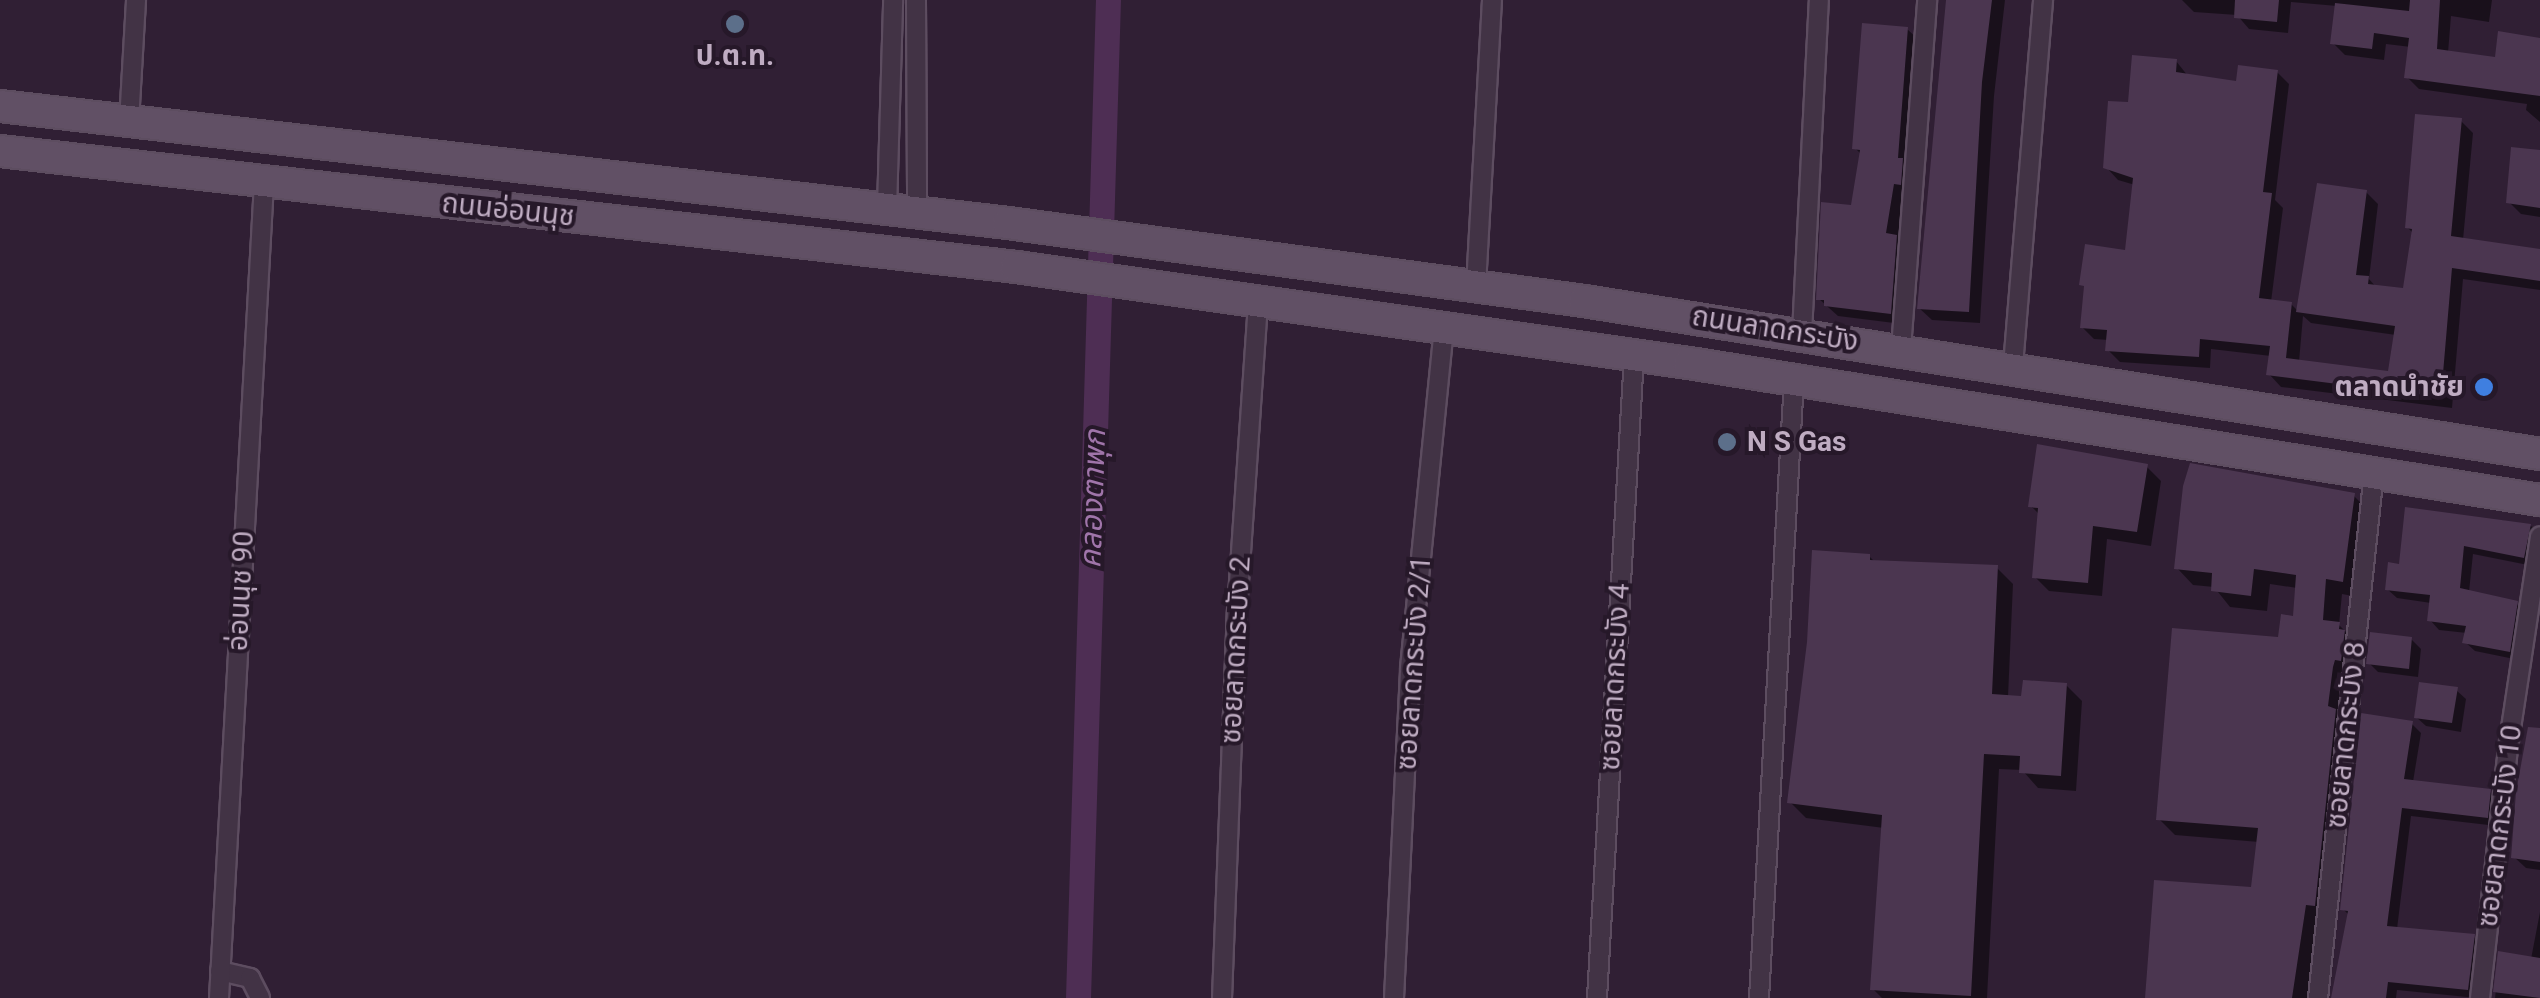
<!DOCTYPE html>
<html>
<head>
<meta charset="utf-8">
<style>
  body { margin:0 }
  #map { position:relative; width:2540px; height:998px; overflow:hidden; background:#301f34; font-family:Roboto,"Noto Sans Thai",sans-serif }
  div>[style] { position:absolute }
  .shadow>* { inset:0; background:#0007 }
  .canal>* { height:25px; margin:-12.5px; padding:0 12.5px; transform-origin:12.5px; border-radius:12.5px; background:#4e2e54 }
  .building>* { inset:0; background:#4b3650 }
  .roads { filter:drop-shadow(2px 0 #5d4d60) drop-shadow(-2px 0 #5d4d60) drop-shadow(0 2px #5d4d60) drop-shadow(0 -2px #5d4d60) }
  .street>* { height:18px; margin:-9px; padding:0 9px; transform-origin:9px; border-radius:9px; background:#423345 }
  .primary>* { height:30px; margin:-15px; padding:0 15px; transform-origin:15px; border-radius:15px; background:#615065 }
  .dots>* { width:28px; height:28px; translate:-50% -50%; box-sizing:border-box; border:5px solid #261829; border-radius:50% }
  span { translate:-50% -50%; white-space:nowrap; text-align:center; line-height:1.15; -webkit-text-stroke:8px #261829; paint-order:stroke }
  .poi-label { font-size:28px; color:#bfacc2; font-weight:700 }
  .right { translate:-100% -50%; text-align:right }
  .left { translate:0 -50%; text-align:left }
  .street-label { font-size:28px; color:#bfacc2 }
  .water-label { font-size:30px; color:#a075aa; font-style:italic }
</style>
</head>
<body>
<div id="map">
  <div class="shadow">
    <div style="clip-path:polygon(1947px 0,2005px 0,1994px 96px,1980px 323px,1932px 320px,1919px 308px)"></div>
    <div style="clip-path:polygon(2182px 0,2492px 0,2489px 22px,2451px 16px,2448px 53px,2497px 60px,2540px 42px,2540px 122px,2526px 110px,2527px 104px,2419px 89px,2407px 77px,2411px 47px,2386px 44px,2384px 60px,2345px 55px,2333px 43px,2337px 6px,2291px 2px,2288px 33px,2249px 29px,2237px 15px,2194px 12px)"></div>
    <div style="clip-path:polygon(1907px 29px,1919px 40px,1898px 239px,1907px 248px,1902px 324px,1838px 316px,1819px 299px,1853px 208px,1862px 155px,1855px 148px)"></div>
    <div style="clip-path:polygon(evenodd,2176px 61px,2188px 76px,2238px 84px,2277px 72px,2289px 84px,2275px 200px,2283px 208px,2271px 302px,2291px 304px,2298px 311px,2366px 192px,2378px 204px,2369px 279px,2377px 288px,2405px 291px,2414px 234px,2407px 227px,2461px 121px,2473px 133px,2463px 240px,2540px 251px,2540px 290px,2463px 279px,2452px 408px,2281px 387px,2269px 374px,2271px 356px,2211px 349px,2210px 368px,2120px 362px,2108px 350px,2109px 340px,2094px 339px,2082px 327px,2127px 253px,2135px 185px,2118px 180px,2106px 167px,2130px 105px,2176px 61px,2303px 316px,2311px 323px,2396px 335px,2390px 374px,2299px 362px,2303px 316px)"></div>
    <div style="clip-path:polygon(2540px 152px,2540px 217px,2521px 214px,2509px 202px)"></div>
    <div style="clip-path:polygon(2146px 466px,2161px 481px,2151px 546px,2107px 539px,2102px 596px,2049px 591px,2035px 577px,2040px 515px,2031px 506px)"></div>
    <div style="clip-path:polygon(2354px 496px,2370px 512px,2358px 597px,2342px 594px,2339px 625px,2355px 641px,2309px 998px,2147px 998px,2253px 890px,2259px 842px,2175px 835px,2159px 819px,2295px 619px,2297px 588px,2270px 584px,2267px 611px,2230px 607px,2214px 587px,2193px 585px,2177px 568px)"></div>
    <div style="clip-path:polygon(2500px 520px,2534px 527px,2540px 533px,2533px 566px,2473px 554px,2469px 592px,2516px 603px,2526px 613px,2519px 660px,2475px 651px,2465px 642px,2467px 633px,2439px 630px,2430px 620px,2431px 603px,2397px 598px,2387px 589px,2401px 566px)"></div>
    <div style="clip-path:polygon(1869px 556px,1875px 562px,1997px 568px,2013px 584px,2008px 697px,2024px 698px,2066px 685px,2082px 701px,2076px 791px,2038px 788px,2022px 770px,1999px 769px,1987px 998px,1882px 998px,1873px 989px,1884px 828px,1806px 818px,1790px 802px)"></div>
    <div style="clip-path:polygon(2411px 639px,2421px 649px,2418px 677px,2378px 672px,2369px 663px)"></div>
    <div style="clip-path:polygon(2456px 690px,2466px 699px,2461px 732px,2426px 726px,2416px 717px)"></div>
    <div style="clip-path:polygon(2411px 723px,2421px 733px,2413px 782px,2490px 792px,2499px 801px,2497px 826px,2411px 816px,2397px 929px,2473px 936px,2483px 946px,2477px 998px,2397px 990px,2396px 998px,2334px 998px,2350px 916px,2343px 909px)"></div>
    <div style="clip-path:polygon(2540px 736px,2540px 870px,2526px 868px,2514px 857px)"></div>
    <div style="clip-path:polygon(2540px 912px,2540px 998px,2495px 998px,2500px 954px,2531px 959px)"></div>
  </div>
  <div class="canal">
    <div style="left:1078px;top:998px;width:998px;rotate:-88.28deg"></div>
  </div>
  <div class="building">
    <div style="clip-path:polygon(1946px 0,1992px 0,1982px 82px,1969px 312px,1917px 309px)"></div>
    <div style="clip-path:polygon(2235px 0,2279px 0,2277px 22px,2234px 18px)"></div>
    <div style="clip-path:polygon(2410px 0,2440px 0,2437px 49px,2495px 57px,2498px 31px,2540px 38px,2540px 96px,2404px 78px,2409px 38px,2374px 33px,2372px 49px,2330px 44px,2335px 3px,2409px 11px)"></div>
    <div style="clip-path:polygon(1862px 23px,1908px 27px,1898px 158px,1903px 158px,1901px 185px,1894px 184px,1886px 233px,1897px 235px,1891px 314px,1824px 306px,1824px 300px,1816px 300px,1821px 202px,1851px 205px,1860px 150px,1852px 149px)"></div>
    <div style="clip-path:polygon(2132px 55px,2177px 59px,2176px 72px,2236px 81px,2238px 65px,2278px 70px,2263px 192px,2272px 193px,2259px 298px,2292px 302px,2286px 358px,2388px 371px,2395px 326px,2296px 312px,2317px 183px,2367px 190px,2356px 275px,2369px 276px,2368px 284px,2403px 288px,2412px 229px,2405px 228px,2415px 114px,2462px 118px,2451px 236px,2540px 249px,2540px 281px,2452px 268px,2441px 397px,2266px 375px,2270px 346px,2200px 339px,2199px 357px,2105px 351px,2107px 330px,2080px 328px,2084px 286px,2079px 285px,2085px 244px,2125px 250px,2133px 178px,2103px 168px,2108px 101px,2128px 102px)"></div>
    <div style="clip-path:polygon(2511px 147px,2540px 150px,2540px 208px,2506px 203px)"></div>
    <div style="clip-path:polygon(2037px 444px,2148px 464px,2137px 532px,2093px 526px,2088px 583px,2032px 578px,2038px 508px,2028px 507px)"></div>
    <div style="clip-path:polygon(2190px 463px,2355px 493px,2343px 582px,2326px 579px,2323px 620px,2340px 622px,2339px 629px,2345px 630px,2341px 661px,2335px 660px,2333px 667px,2328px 706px,2336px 709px,2315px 906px,2306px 905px,2292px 998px,2145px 998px,2154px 880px,2251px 887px,2258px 828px,2156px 820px,2172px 628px,2278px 637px,2281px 614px,2293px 616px,2296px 575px,2254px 569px,2251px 596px,2211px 591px,2212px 573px,2174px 569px,2183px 486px)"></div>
    <div style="clip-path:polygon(2405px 507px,2531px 524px,2524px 558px,2464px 546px,2460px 588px,2518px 601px,2510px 652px,2462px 643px,2466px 626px,2427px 621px,2430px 595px,2385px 590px,2388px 562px,2399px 564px)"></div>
    <div style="clip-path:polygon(1812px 550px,1870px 554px,1870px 560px,1998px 565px,1992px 694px,2021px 696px,2023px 680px,2067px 683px,2061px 776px,2019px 773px,2020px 756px,1984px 754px,1971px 996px,1870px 990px,1882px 815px,1787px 803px,1807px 642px)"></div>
    <div style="clip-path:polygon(2370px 632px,2412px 637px,2409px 669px,2366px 664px)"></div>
    <div style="clip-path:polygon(2419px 682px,2458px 687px,2452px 723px,2414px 718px)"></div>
    <div style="clip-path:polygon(2361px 713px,2413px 721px,2404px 779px,2491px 789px,2488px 818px,2402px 808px,2387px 926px,2475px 934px,2468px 990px,2388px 982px,2386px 998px,2331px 998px,2348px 911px,2340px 910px)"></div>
    <div style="clip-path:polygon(2528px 727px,2540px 728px,2540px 862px,2511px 858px,2516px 792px)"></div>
    <div style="clip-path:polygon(2498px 951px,2540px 958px,2540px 998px,2493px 992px)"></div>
  </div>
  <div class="roads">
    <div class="street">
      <div style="left:916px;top:0;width:212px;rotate:89.7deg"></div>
      <div style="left:129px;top:122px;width:122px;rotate:-86.7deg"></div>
      <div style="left:887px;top:208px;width:208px;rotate:-88.3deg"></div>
      <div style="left:1476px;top:286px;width:286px;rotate:-86.8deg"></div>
      <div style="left:1802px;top:333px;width:333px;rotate:-87.1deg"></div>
      <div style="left:1901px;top:349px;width:350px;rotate:-85.7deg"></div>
      <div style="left:2013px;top:366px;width:367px;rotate:-85.3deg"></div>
      <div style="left:220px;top:971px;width:31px;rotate:13deg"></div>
      <div style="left:250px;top:978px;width:22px;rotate:63deg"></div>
      <div style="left:219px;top:998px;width:816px;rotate:-86.84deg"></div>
      <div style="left:1222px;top:998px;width:387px;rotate:-87.8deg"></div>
      <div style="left:1237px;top:611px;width:310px;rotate:-86.1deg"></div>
      <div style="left:1394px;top:998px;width:330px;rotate:-87.2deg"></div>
      <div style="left:1410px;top:668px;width:342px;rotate:-84.3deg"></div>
      <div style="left:1597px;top:998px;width:643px;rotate:-86.7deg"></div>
      <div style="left:1759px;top:998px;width:619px;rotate:-86.76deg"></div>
      <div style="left:2318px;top:998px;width:529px;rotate:-83.92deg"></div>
      <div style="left:2480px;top:998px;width:252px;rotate:-83.6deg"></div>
      <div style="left:2508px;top:748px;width:214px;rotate:-81.4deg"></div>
    </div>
    <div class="primary">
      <div style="left:0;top:106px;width:1015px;rotate:6.62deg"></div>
      <div style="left:1008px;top:223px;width:581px;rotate:7.71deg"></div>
      <div style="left:1584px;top:301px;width:968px;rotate:9.09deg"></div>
      <div style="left:0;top:151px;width:1023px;rotate:6.51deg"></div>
      <div style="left:1016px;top:267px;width:680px;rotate:8.12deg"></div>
      <div style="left:1689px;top:363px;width:862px;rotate:9.15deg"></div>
    </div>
  </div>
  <div class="dots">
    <div style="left:735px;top:24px;background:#5c6f8a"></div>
    <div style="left:2484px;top:387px;background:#3f7fe0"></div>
    <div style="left:1727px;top:442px;background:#5c6f8a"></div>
  </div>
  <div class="poi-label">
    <span style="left:735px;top:56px">ป.ต.ท.</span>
    <span class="right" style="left:2464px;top:387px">ตลาดนำชัย</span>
    <span class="left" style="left:1747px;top:442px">N S Gas</span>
  </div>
  <div class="street-label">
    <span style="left:508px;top:210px;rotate:6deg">ถนนอ่อนนุช</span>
    <span style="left:1775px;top:329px;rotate:9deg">ถนนลาดกระบัง</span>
    <span style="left:241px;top:591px;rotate:-87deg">อ่อนนุช 90</span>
    <span style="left:1236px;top:650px;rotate:-87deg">ซอยลาดกระบัง 2</span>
    <span style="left:1414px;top:663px;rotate:-86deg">ซอยลาดกระบัง 2/1</span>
    <span style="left:1615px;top:677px;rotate:-87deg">ซอยลาดกระบัง 4</span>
    <span style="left:2346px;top:735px;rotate:-84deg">ซอยลาดกระบัง 8</span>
    <span style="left:2500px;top:826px;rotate:-83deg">ซอยลาดกระบัง 10</span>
  </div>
  <div class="water-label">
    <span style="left:1093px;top:499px;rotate:-88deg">คลองตาพุก</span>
  </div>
</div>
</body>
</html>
